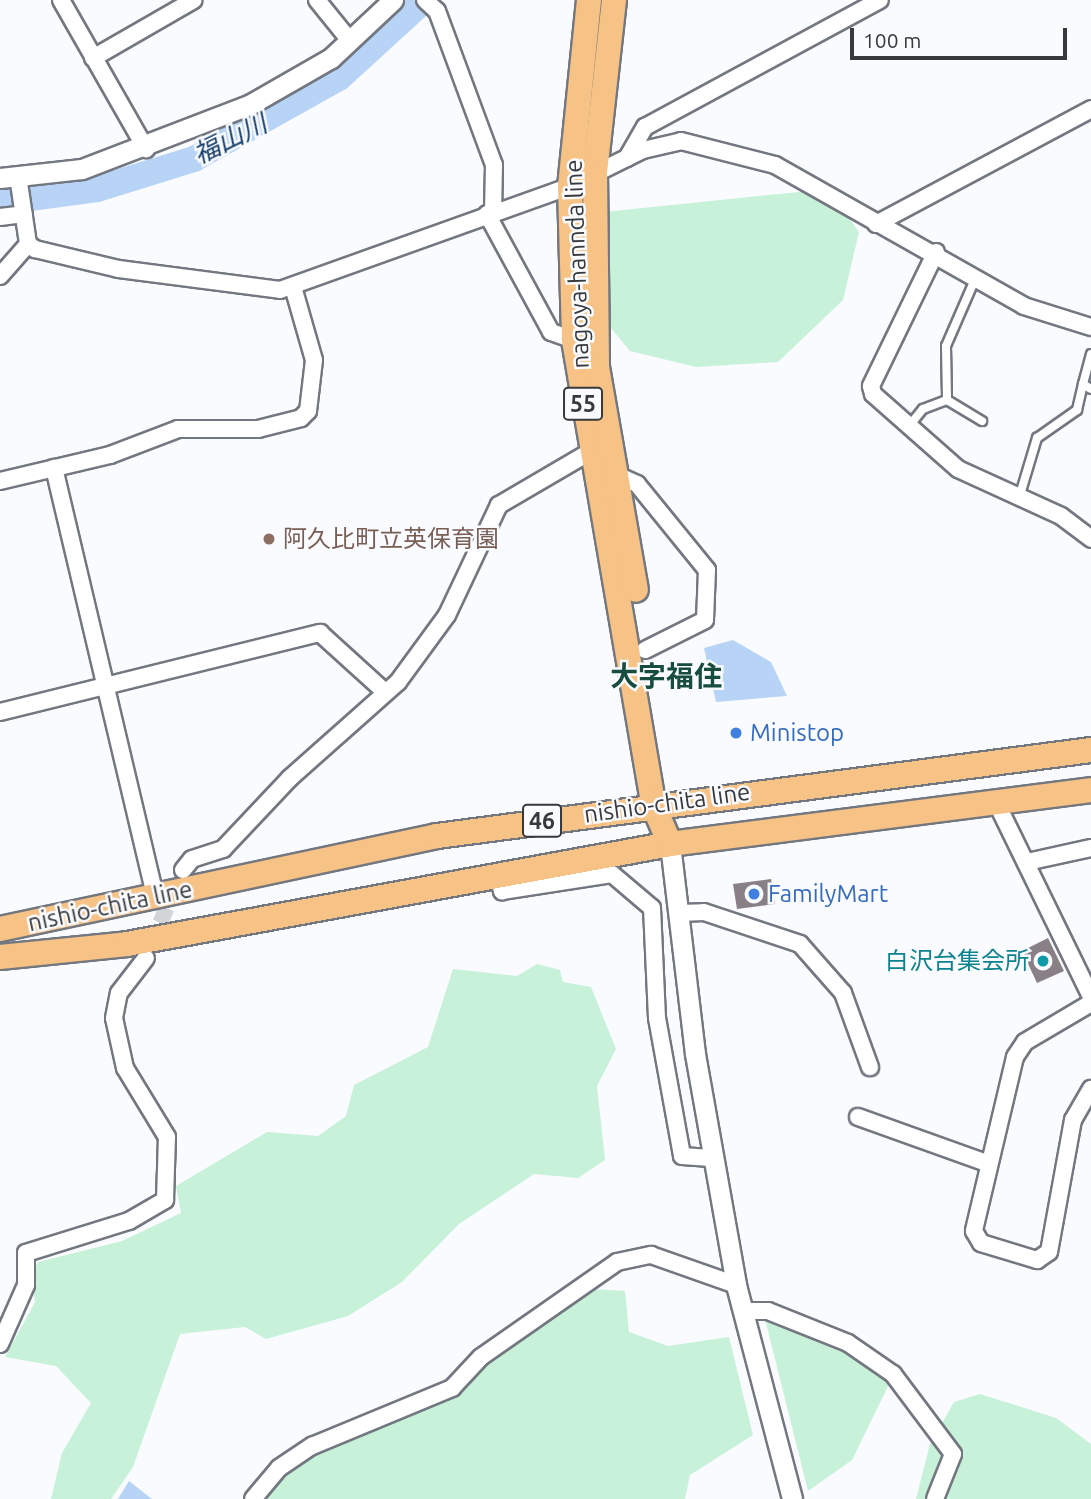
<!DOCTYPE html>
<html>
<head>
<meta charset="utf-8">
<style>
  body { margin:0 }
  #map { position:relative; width:1091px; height:1499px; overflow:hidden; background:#f9fbff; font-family:Ubuntu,"Noto Sans JP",sans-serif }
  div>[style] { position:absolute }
  .green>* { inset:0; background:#c8f1d9 }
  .water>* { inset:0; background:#b7d4f6 }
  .river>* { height:26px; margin:-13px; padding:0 13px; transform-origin:13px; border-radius:13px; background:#b7d4f6 }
  .building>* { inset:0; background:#898086 }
  .minor-tunnel>* { height:16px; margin-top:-8px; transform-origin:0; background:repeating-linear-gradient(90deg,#d2d4d8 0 16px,transparent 0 24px) }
  .roads { filter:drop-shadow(2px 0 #737780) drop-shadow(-2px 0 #737780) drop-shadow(0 2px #737780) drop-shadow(0 -2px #737780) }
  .service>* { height:8px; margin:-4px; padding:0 4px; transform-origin:4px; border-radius:4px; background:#fff }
  .minor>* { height:16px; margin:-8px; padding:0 8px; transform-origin:8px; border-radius:8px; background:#fff }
  .tertiary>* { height:19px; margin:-9.5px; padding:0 9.5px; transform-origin:9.5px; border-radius:9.5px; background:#fff }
  .primary>* { height:24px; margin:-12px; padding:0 12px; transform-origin:12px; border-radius:12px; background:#f6c285 }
  .dots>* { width:19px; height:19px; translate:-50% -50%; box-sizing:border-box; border:4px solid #f9fbff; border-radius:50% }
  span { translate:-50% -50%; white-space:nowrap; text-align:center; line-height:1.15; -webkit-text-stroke:5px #f9fbff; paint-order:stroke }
  .shield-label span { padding:2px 5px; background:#f9fbff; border:2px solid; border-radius:5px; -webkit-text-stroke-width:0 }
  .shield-label { font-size:23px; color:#37393d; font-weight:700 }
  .street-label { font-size:24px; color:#37393d }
  .education-label { font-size:24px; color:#785e54 }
  .left { translate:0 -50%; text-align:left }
  .shop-label { font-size:24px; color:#366cbe }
  .culture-label { font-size:24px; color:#0d838f }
  .right { translate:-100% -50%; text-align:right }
  .water-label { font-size:26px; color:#173e69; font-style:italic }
  .quarter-label { font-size:28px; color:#174c3f; font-weight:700 }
  .scale { position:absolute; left:850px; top:28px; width:217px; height:32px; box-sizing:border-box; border:4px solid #37393d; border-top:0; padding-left:9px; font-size:21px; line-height:24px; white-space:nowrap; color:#37393d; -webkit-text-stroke:5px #f9fbff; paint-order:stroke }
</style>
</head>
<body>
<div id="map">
  <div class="green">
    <div style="clip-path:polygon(828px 189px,859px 232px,843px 300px,778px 362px,696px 367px,630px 351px,582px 293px,594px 213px)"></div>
    <div style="clip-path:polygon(537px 964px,560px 970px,563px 982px,591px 987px,616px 1049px,597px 1086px,605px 1160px,578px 1178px,534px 1174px,459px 1224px,402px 1282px,348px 1316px,266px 1339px,245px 1327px,180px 1334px,133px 1467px,111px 1499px,51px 1499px,62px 1453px,91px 1403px,56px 1366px,5px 1357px,35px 1302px,31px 1276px,38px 1262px,122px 1241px,181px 1213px,176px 1186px,267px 1132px,318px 1136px,346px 1116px,354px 1085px,428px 1047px,453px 969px,517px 976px)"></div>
    <div style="clip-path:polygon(592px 1289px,625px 1291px,629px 1332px,668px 1346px,729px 1337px,753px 1435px,690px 1475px,685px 1499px,265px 1499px,292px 1468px,356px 1430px,438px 1402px)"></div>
    <div style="clip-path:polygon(765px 1319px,864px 1356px,892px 1378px,852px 1460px,808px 1491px)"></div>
    <div style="clip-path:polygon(980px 1394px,1056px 1418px,1091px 1444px,1091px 1499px,916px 1499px,930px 1444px,954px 1402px)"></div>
  </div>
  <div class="water">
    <div style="clip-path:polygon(733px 640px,771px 662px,787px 696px,716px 702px,704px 648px)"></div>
    <div style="clip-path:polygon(129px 1481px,152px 1499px,118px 1499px)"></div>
  </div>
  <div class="river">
    <div style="left:0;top:202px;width:98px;rotate:-7.6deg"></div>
    <div style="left:97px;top:189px;width:102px;rotate:-17.2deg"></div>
    <div style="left:194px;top:159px;width:166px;rotate:-29.2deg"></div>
    <div style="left:339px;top:78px;width:115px;rotate:-42.5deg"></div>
  </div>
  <div class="building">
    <div style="clip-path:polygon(771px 879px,775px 904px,737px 909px,733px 884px)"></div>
    <div style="clip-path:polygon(1048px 938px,1064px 971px,1037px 983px,1022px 951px)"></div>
  </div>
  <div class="minor-tunnel">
    <div style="left:151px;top:945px;width:62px;rotate:-67.2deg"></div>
  </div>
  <div class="roads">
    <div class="service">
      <div style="left:976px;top:277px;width:75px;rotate:113.5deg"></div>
      <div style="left:946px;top:346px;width:54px;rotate:88.9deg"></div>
      <div style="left:947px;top:400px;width:41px;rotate:31deg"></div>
      <div style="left:1091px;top:354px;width:31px;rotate:105deg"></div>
      <div style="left:1083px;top:384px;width:9px;rotate:32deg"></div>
      <div style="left:909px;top:426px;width:22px;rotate:-51deg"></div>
      <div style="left:923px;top:409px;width:26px;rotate:-21deg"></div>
      <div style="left:1019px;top:498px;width:63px;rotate:-73.3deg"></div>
      <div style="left:1037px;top:438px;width:49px;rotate:-35deg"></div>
      <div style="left:1077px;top:410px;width:27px;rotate:-77deg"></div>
    </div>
    <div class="minor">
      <div style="left:61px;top:0;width:172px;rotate:60.3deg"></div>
      <div style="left:317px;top:0;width:54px;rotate:51deg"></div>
      <div style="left:425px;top:0;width:16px;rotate:43deg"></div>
      <div style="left:437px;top:11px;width:164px;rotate:69.7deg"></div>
      <div style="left:494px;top:165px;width:47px;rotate:91.2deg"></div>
      <div style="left:93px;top:58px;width:116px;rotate:-29.9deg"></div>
      <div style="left:627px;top:158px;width:36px;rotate:-60deg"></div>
      <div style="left:645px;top:127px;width:267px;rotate:-28.4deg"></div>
      <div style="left:18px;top:176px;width:69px;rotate:81.6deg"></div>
      <div style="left:28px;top:244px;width:9px;rotate:36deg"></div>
      <div style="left:35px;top:249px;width:86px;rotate:13.4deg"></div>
      <div style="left:119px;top:269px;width:162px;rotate:7.4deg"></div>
      <div style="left:280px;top:290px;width:308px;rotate:-19.7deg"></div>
      <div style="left:570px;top:186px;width:81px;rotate:-26.3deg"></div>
      <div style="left:643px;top:150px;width:39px;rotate:-13deg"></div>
      <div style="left:681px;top:141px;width:97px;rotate:14.3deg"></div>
      <div style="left:775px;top:165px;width:286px;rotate:29.5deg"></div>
      <div style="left:1024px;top:306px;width:70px;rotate:17.4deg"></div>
      <div style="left:487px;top:214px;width:134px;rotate:61.5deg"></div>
      <div style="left:551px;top:332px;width:24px;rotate:19deg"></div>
      <div style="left:0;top:217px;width:24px;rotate:-7deg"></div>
      <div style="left:876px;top:224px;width:244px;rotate:-28.1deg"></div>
      <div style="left:936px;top:252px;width:149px;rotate:115.9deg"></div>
      <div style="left:871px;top:386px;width:8px;rotate:76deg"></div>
      <div style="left:873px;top:394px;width:113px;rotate:41.4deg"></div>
      <div style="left:958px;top:469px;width:113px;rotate:24.5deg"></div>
      <div style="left:1061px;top:516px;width:38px;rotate:37deg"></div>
      <div style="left:0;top:276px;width:43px;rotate:-48.8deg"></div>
      <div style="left:54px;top:468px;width:439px;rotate:76.7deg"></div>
      <div style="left:617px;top:475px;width:22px;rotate:24deg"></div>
      <div style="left:637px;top:484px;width:111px;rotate:50.9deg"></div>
      <div style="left:707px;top:570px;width:50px;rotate:92.3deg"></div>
      <div style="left:705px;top:620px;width:67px;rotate:153.4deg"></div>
      <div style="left:0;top:481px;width:113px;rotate:-13.3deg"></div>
      <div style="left:110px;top:455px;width:73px;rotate:-20.9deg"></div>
      <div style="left:178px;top:429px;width:80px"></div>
      <div style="left:258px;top:429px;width:44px;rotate:-14.3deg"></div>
      <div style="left:301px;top:418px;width:10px;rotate:-45deg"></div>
      <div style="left:308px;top:411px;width:51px;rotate:-83.3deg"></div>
      <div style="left:314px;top:360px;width:76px;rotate:-106deg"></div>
      <div style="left:0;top:712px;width:330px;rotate:-13.9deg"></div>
      <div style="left:320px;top:633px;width:88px;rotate:42.2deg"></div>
      <div style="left:998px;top:806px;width:212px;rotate:64deg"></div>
      <div style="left:1027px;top:862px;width:66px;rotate:-12.3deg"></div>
      <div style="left:183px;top:870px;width:14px;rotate:-51deg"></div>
      <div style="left:192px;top:859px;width:33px;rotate:-18deg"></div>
      <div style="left:223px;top:849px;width:98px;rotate:-46.7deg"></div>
      <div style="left:290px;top:778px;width:144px;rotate:-41.6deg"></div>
      <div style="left:398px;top:682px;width:83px;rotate:-53.8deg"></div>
      <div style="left:447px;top:615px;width:122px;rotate:-64.7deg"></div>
      <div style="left:499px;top:505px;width:109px;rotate:-30.3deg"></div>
      <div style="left:498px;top:876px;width:16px;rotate:75deg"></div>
      <div style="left:502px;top:891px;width:111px;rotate:-8.8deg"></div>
      <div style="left:612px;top:874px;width:52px;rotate:40.4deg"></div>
      <div style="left:652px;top:908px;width:110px;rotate:87.4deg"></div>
      <div style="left:657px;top:1018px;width:140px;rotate:79.7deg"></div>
      <div style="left:682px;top:1156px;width:32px;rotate:4deg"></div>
      <div style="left:679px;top:913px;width:25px;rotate:-2deg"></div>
      <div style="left:704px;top:912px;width:101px;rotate:18.4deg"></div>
      <div style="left:800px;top:944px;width:65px;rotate:48.7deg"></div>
      <div style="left:843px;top:993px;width:79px;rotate:70deg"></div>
      <div style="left:1091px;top:1003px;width:77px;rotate:149.4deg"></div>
      <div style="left:1025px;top:1042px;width:18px;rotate:124deg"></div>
      <div style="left:1015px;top:1057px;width:179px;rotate:103.3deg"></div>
      <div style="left:974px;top:1231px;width:14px;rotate:60deg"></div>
      <div style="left:981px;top:1243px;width:59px;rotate:16.9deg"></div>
      <div style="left:1037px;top:1260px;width:14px;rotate:-34deg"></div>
      <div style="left:1049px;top:1252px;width:134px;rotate:-79.7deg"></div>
      <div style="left:1073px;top:1120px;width:36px;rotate:-60deg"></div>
      <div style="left:858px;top:1117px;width:139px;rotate:19.7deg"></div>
      <div style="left:745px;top:1311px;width:23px"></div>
      <div style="left:768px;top:1311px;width:86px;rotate:21.8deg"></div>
      <div style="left:848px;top:1343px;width:55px;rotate:34.6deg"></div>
      <div style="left:893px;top:1374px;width:100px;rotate:53.1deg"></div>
      <div style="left:953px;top:1454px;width:48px;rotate:111.8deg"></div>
      <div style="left:0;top:1344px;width:64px;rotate:-66.2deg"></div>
      <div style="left:26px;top:1285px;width:32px;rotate:-90deg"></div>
      <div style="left:26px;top:1253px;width:108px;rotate:-17.3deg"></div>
      <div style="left:129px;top:1221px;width:42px;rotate:-30.3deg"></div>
      <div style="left:165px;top:1200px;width:63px;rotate:-88.2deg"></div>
      <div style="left:167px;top:1137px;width:81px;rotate:-121.3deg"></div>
      <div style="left:125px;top:1068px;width:51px;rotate:-102.4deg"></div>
      <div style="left:114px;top:1018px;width:25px;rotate:-79deg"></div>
      <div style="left:119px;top:993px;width:44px;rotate:-52.4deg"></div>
      <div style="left:253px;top:1499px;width:40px;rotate:-50deg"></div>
      <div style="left:279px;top:1468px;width:40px;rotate:-34deg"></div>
      <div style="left:312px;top:1446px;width:152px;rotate:-22.5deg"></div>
      <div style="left:452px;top:1388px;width:42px;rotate:-46.9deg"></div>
      <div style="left:481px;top:1357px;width:166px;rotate:-34.9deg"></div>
      <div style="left:617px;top:1262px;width:35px;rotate:-12deg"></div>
      <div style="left:651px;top:1255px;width:90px;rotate:19.4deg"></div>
    </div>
    <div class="tertiary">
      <div style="left:0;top:178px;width:82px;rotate:-6.3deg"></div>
      <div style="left:82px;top:169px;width:179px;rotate:-21deg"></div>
      <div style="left:249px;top:105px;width:95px;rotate:-29.8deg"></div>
      <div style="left:331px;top:58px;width:85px;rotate:-43.1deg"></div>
      <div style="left:670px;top:844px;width:211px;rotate:83.2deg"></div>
      <div style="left:695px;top:1054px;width:235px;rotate:79.9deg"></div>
      <div style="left:736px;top:1285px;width:221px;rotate:75.3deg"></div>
    </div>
    <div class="primary">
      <div style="left:589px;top:0;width:187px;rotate:95.8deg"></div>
      <div style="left:570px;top:186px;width:154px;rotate:88.5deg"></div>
      <div style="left:574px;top:340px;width:471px;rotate:80.3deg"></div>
      <div style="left:653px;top:804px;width:43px;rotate:67deg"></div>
      <div style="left:614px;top:0;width:173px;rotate:96.3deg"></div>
      <div style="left:595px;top:172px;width:195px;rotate:89.4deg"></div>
      <div style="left:597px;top:367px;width:226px;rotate:80.1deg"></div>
      <div style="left:0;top:929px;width:447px;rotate:-12deg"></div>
      <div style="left:437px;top:836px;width:660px;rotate:-7.49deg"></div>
      <div style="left:0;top:957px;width:128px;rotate:-5.8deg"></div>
      <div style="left:127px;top:944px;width:552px;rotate:-10.43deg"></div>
      <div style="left:670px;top:844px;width:424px;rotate:-7.3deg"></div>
    </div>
  </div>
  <div class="dots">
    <div style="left:269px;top:539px;background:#8d6e63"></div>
    <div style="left:736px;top:733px;background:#3f7fe0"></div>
    <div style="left:754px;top:894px;background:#3f7fe0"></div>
    <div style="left:1043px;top:961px;background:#0f9aa8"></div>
  </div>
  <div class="shield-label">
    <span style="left:583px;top:404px">55</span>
    <span style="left:542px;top:821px">46</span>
  </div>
  <div class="street-label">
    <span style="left:577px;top:264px;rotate:-92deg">nagoya-hannda line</span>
    <span style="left:667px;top:803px;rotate:-8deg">nishio-chita line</span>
    <span style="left:110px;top:906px;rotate:-12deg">nishio-chita line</span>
  </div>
  <div class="education-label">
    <span class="left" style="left:283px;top:539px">阿久比町立英保育園</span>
  </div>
  <div class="shop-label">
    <span class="left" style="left:750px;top:733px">Ministop</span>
    <span class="left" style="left:768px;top:894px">FamilyMart</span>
  </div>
  <div class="culture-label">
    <span class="right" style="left:1029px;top:961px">白沢台集会所</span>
  </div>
  <div class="water-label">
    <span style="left:230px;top:139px;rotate:-26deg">福山川</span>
  </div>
  <div class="quarter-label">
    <span style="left:666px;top:676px">大字福住</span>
  </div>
  <div class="scale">100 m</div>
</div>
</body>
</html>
